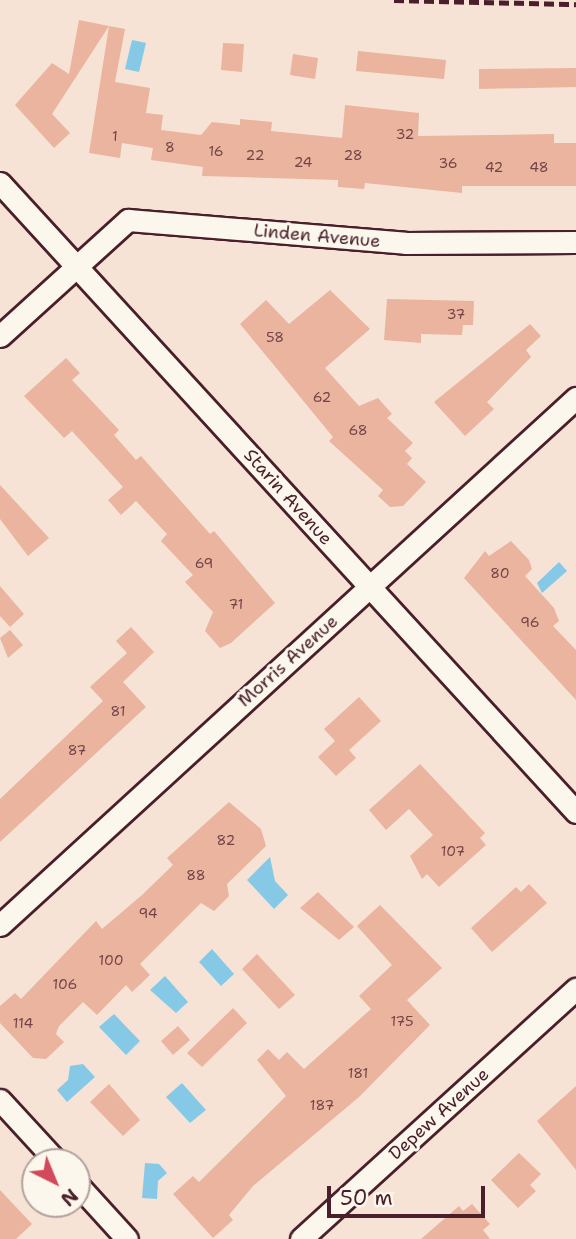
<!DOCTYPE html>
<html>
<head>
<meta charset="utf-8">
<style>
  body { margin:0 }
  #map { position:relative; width:576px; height:1239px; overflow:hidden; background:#f6e3d5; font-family:"Shantell Sans",sans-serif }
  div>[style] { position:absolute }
  .water>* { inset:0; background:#85c9e7 }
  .building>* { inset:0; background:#eab49e }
  .roads { filter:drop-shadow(2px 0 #4a1f2b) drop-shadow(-2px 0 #4a1f2b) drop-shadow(0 2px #4a1f2b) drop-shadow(0 -2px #4a1f2b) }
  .minor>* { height:21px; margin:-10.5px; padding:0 10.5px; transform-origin:10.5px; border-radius:10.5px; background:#fbf7ec }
  .rail>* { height:5px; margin-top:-2.5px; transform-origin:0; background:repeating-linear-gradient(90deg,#4a1f2b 0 10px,transparent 0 15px) }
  span { translate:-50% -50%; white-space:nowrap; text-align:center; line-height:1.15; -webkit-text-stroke:6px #fbf7ec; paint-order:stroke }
  .number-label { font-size:14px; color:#724448 }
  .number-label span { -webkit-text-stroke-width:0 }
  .street-label { font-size:18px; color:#4a1f2b }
  .north { position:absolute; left:21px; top:1148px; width:70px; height:70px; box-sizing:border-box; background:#fbf7ec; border:2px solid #b4a19f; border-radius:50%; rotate:137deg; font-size:19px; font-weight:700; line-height:28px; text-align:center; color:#4a1f2b }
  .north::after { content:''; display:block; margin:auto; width:24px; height:32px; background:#d1495b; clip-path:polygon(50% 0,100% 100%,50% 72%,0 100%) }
  .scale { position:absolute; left:327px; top:1186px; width:158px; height:32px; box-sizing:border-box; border:4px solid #4a1f2b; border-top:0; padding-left:9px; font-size:21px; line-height:24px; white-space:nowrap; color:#4a1f2b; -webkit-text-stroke:5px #fbf7ec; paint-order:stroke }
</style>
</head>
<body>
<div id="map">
  <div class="water">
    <div style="clip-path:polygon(132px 40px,146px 43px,139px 72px,125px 69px)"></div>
    <div style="clip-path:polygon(559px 562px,567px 571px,542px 593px,537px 583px)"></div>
    <div style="clip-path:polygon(270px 857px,275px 881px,288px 895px,274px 909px,247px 880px)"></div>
    <div style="clip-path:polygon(212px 949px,234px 974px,221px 986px,199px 962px)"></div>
    <div style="clip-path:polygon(165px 976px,188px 1002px,176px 1013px,150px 990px)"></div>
    <div style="clip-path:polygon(114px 1014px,140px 1041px,126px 1055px,99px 1027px)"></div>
    <div style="clip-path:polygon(83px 1064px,95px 1077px,67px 1102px,57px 1090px,68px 1080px,70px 1066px)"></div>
    <div style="clip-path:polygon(182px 1083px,206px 1110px,190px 1123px,166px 1097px)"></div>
    <div style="clip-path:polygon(145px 1163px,159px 1164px,167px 1173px,158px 1181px,157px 1199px,142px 1198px)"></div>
  </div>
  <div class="building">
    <div style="clip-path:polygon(79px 20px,109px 26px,52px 114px,70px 133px,54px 148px,15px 105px,52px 63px,69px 74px)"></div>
    <div style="clip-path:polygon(109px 26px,125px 29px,115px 82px,150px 88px,146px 113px,163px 115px,161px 130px,201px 135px,212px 122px,240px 125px,240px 119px,272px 122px,271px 131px,342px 138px,345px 105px,419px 113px,418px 136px,554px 134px,554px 143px,576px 143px,576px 186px,462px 186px,462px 193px,365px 183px,364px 189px,338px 187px,338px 180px,202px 176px,203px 167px,151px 160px,153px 148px,122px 143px,120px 158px,89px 153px)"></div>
    <div style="clip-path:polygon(223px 43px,244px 44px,242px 72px,221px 70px)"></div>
    <div style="clip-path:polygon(358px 51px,446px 60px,444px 79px,356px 71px)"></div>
    <div style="clip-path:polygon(293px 54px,318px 58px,315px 79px,290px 75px)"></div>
    <div style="clip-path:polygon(576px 68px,576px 87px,479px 89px,479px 69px)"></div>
    <div style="clip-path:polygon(330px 290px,370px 329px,325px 368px,359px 406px,378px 398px,392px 414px,387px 418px,413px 443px,405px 451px,412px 458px,407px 464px,426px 482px,403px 506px,390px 507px,378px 496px,383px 490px,329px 441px,333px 437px,240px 324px,266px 300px,289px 324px)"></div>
    <div style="clip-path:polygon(387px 299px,474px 301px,473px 325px,463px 325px,462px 335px,421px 334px,421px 343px,384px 340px)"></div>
    <div style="clip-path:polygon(530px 324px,541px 336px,526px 350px,531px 357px,487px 402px,494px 409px,465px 436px,434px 402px)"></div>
    <div style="clip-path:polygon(66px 358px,80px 373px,72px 380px,119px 430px,114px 435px,136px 460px,141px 456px,210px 534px,214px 531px,275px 603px,231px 643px,220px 648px,205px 631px,213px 612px,185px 582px,193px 575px,161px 541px,167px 534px,136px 501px,121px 515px,108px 500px,123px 487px,72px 431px,64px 438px,24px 396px)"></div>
    <div style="clip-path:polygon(0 485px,49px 538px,28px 556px,0 519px)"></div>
    <div style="clip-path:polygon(511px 541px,529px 560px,532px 569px,525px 576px,554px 608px,559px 621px,553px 626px,576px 650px,576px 700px,464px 578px,485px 551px,489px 556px)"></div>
    <div style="clip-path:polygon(0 586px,24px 614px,10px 627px,0 616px)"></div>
    <div style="clip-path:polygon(131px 627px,154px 652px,123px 682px,146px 707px,0 842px,0 799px,103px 701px,90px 687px,127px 653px,116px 641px)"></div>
    <div style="clip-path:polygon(10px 630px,23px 645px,8px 658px,0 638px)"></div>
    <div style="clip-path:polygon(359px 697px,381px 721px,349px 750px,356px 758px,336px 776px,318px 757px,335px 741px,324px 729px)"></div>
    <div style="clip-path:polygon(420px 764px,485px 833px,480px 838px,486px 845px,439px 887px,427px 874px,422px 879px,410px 856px,433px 835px,409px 809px,386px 830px,369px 810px)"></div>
    <div style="clip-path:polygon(229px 802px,261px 829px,266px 846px,227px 884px,229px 896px,214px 911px,201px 903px,140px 964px,150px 975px,132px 992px,126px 985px,97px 1015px,83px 1002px,59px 1026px,56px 1034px,64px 1042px,46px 1059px,33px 1058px,0 1023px,0 1006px,15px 993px,21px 999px,96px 921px,102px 929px,142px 895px,173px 865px,167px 858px)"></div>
    <div style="clip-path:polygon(529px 884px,547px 903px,492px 952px,471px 928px,516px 887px,521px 892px)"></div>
    <div style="clip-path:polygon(318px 892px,354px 927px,339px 940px,300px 908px)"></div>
    <div style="clip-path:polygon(380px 905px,442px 968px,407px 1000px,430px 1025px,359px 1097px,253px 1186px,229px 1215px,233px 1220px,213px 1238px,173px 1194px,193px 1176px,199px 1182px,286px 1096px,257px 1060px,268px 1049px,279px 1060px,287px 1052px,304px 1069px,371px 1009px,359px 996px,392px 965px,357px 926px)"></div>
    <div style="clip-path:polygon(257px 954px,295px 995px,279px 1009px,242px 969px)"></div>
    <div style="clip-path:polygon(233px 1008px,247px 1023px,202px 1067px,187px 1053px)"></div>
    <div style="clip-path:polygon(178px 1026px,190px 1040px,173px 1055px,161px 1041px)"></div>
    <div style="clip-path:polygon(109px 1084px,140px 1120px,123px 1136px,90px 1102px)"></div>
    <div style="clip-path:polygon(576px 1086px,576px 1170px,537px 1121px)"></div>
    <div style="clip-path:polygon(519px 1153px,541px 1174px,530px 1185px,536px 1191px,518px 1208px,491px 1180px)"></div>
    <div style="clip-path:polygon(0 1190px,32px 1224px,16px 1239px,0 1239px)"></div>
    <div style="clip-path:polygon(472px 1204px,490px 1224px,483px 1230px,490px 1239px,421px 1239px,459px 1206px,463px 1211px)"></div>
  </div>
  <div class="roads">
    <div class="minor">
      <div style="left:0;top:183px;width:853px;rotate:47.52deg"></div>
      <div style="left:0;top:336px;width:173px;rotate:-42.2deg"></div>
      <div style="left:128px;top:220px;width:278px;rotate:4.7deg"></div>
      <div style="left:405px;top:243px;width:171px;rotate:-0.3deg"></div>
      <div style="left:0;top:925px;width:781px;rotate:-42.46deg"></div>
      <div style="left:0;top:1100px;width:84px;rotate:47.4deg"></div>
      <div style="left:77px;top:1184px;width:74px;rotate:47.7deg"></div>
      <div style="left:301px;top:1239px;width:372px;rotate:-42.3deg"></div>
    </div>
  </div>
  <div class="rail">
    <div style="left:394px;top:0;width:182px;rotate:1.3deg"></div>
  </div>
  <div class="number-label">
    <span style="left:405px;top:134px">32</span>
    <span style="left:115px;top:136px">1</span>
    <span style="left:170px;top:147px">8</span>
    <span style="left:216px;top:151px">16</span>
    <span style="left:255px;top:155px">22</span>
    <span style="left:353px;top:155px">28</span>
    <span style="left:303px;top:162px">24</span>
    <span style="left:448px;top:163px">36</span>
    <span style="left:494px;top:167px">42</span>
    <span style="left:539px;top:167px">48</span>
    <span style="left:456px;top:314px">37</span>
    <span style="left:275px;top:337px">58</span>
    <span style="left:322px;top:397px">62</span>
    <span style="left:358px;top:430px">68</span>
    <span style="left:204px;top:563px">69</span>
    <span style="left:500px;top:573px">80</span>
    <span style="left:236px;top:604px">71</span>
    <span style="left:530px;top:622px">96</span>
    <span style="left:118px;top:711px">81</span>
    <span style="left:77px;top:750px">87</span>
    <span style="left:226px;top:840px">82</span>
    <span style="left:453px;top:851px">107</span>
    <span style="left:196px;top:875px">88</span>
    <span style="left:148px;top:913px">94</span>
    <span style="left:111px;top:960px">100</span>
    <span style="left:65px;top:984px">106</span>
    <span style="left:402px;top:1021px">175</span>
    <span style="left:23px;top:1023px">114</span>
    <span style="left:358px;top:1073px">181</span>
    <span style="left:322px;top:1105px">187</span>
  </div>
  <div class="street-label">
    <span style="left:317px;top:236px;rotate:5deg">Linden Avenue</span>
    <span style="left:288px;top:497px;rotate:48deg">Starin Avenue</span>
    <span style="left:288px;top:661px;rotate:-42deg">Morris Avenue</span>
    <span style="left:439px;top:1114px;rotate:-42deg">Depew Avenue</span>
  </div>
  <div class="north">N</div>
  <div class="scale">50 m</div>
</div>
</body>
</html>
